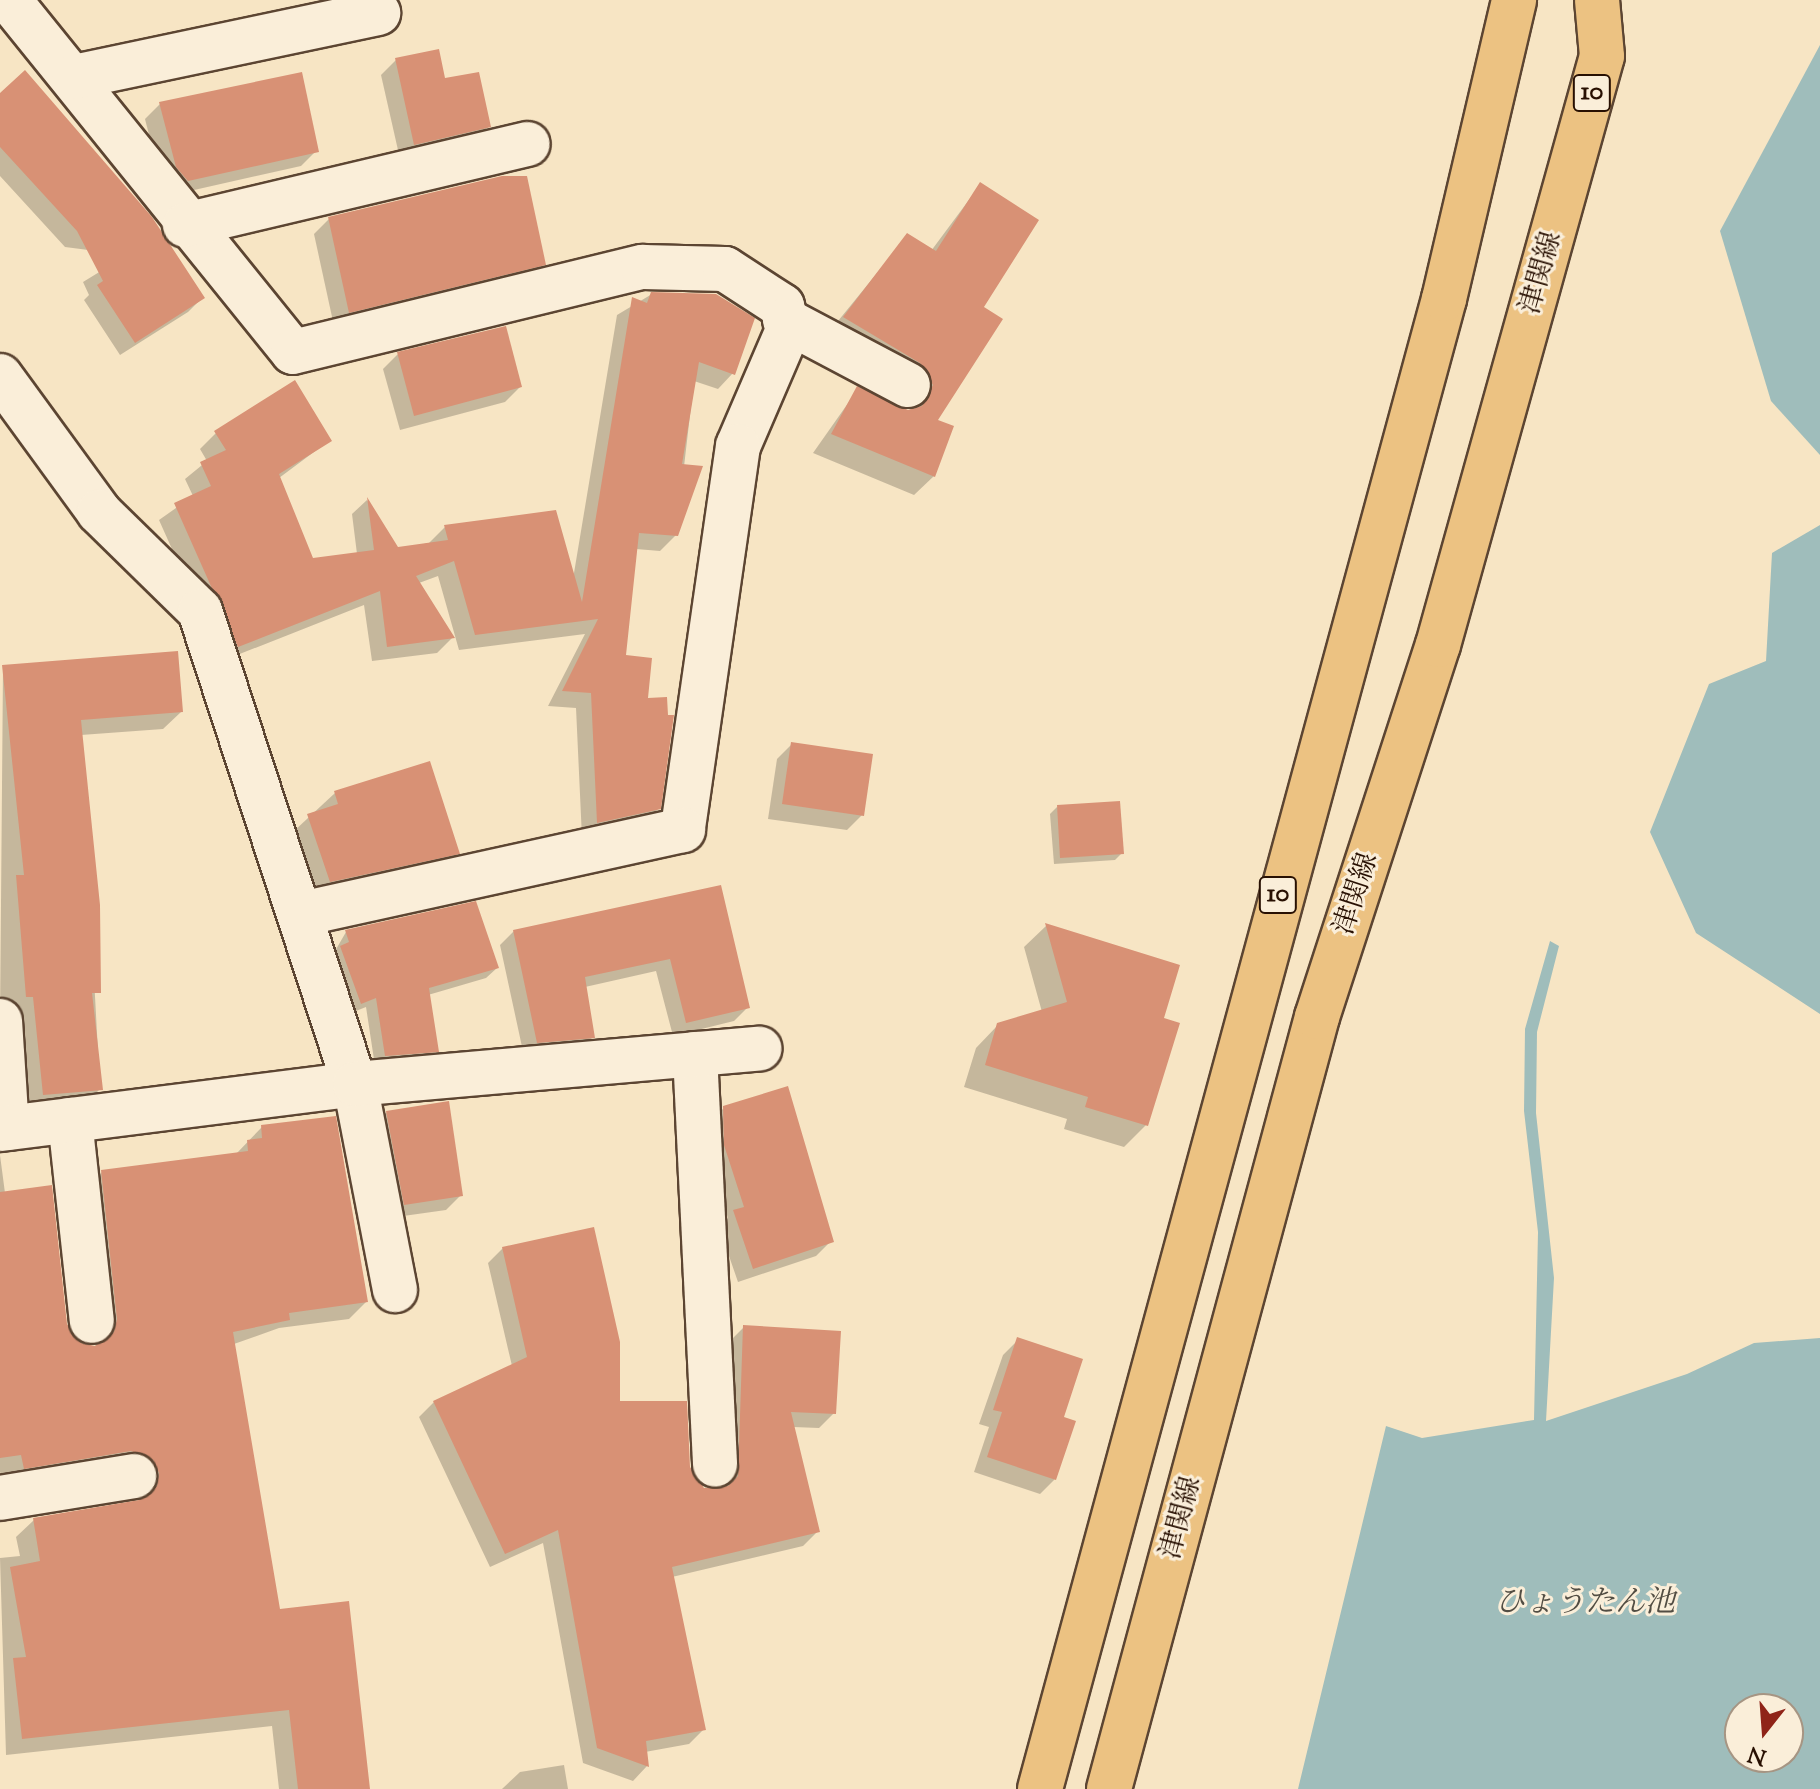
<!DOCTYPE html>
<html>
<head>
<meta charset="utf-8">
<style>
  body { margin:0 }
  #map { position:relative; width:1820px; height:1789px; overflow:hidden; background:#f7e5c4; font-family:"Sorts Mill Goudy","Noto Serif JP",serif }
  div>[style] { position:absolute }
  .water>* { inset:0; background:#9fbdbb }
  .shadow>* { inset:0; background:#0003 }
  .building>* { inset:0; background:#d89175 }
  .roads { filter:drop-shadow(2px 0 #5c4532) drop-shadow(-2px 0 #5c4532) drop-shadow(0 2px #5c4532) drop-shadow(0 -2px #5c4532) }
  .minor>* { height:44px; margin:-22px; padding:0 22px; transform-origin:22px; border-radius:22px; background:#faeed9 }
  .major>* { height:44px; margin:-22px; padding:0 22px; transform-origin:22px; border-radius:22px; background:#ecc282 }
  span { translate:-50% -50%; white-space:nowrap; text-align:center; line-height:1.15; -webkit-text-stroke:6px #faeed9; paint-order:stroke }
  .shield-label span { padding:2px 6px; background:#faeed9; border:2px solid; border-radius:6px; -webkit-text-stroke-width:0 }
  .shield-label { font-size:26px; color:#281002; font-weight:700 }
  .street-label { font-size:28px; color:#281002 }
  .water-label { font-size:30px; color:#524d43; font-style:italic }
  .north { position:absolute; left:1724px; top:1693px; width:80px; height:80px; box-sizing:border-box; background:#faeed9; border:2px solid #a69583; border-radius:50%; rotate:197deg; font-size:22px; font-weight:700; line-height:32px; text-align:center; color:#281002 }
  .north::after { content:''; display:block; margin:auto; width:28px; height:36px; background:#8f2418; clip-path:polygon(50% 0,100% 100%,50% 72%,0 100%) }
</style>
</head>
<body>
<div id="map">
  <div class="water">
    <div style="clip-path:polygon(1820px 45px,1820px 455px,1771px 401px,1720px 231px)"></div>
    <div style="clip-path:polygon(1820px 525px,1820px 1014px,1696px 933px,1650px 832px,1709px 684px,1766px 661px,1772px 553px)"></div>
    <div style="clip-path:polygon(evenodd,1550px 941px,1559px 946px,1537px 1032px,1536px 1113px,1554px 1278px,1546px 1421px,1687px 1374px,1754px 1343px,1820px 1338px,1820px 1789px,1298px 1789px,1386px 1426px,1422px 1438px,1534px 1420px,1538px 1232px,1524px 1111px,1525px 1029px,1550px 941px,1740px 1709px,1788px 1709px,1788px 1757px,1740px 1757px,1740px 1709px)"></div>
  </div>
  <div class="shadow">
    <div style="clip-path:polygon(396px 60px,444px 81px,489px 126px,474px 141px,400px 159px,381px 75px)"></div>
    <div style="clip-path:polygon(0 95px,202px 298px,188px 312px,120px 355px,84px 300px,89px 295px,83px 282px,127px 255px,65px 247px,0 176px)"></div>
    <div style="clip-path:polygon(160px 104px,316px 151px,301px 166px,172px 195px,161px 182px,145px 119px)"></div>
    <div style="clip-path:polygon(980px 185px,981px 307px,935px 421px,934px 476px,914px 495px,813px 453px,858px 389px,908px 412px,915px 403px,825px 337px,908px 235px,931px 251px)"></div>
    <div style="clip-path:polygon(329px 219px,543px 264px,528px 279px,334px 326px,314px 234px)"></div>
    <div style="clip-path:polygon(652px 294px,733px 373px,718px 389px,694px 381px,676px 535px,660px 551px,636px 549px,624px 657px,646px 700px,659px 808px,643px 825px,582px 838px,576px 708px,548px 706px,585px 634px,459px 650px,438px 576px,419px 583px,452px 638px,437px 653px,372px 661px,364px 605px,222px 661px,159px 520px,193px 496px,185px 479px,207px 461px,200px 449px,216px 433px,330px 440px,279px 478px,312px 560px,357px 554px,352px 514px,367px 500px,397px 549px,429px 543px,445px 527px,573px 579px,617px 315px)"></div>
    <div style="clip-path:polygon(398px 354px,520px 387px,505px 402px,400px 430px,383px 369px)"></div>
    <div style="clip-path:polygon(3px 667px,181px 712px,163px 729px,81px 735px,100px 1089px,83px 1106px,13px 1113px,0 1021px)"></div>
    <div style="clip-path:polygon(792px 744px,862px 815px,847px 830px,768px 819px,777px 759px)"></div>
    <div style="clip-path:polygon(335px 793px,458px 853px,443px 868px,315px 896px,294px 831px)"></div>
    <div style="clip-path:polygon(1057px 807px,1122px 853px,1115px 860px,1054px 864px,1050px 814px)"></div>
    <div style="clip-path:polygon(720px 887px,748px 1007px,734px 1021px,673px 1036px,656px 971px,585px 987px,593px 1037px,579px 1051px,524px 1056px,500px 945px,514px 931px)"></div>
    <div style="clip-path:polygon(1046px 926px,1161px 1020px,1146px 1125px,1124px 1147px,1064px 1129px,1067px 1119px,964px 1087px,976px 1048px,998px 1025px,1042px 1012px,1024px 947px)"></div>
    <div style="clip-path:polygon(346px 932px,497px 968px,486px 978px,428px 995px,436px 1051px,426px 1062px,375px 1066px,366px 1007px,351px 1013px,331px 958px)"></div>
    <div style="clip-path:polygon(724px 1108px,831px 1241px,816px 1256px,738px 1282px,719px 1227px,728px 1218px,710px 1161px,708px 1123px)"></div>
    <div style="clip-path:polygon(387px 1112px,461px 1195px,446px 1210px,389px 1218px,372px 1127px)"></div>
    <div style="clip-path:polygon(262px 1127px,366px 1302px,349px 1319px,279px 1328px,234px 1344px,279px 1611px,368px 1789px,279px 1789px,272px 1726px,6px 1755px,0 1558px,20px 1556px,16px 1537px,34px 1520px,141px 1501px,137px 1478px,7px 1485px,0 1472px,0 1155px,5px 1193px,71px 1338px,94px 1348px,100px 1338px,85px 1189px,102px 1172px,236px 1154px)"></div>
    <div style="clip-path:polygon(503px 1248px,618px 1403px,703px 1490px,724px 1489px,729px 1342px,744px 1327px,834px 1413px,819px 1428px,793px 1427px,818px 1531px,803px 1546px,672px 1577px,704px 1729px,689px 1744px,645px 1752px,647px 1766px,633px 1781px,583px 1763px,543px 1543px,490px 1567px,419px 1417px,434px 1402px,512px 1366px,488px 1263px)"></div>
    <div style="clip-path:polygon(1018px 1340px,1061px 1419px,1055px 1479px,1040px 1494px,974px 1472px,989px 1427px,979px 1424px,1003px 1355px)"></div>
    <div style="clip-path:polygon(564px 1765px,568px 1789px,502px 1789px,520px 1772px)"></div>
  </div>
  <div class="building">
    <div style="clip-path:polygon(439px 49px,445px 78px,479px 72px,491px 127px,414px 145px,395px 58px)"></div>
    <div style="clip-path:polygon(25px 70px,152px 217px,205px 298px,135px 343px,97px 285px,103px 281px,77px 231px,0 147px,0 93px)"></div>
    <div style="clip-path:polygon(302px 72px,319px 152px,188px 181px,176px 167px,159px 102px)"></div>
    <div style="clip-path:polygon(502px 176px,527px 176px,546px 265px,349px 313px,328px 217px)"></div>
    <div style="clip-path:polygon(980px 182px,1039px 220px,984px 307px,1003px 319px,938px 420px,954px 426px,935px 477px,831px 434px,857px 386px,908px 410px,922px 406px,933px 385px,920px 363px,843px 317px,907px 233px,936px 251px)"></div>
    <div style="clip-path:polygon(651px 292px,716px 294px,755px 318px,735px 375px,699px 362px,682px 464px,703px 466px,678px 536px,639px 533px,626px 655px,652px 658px,648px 698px,667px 697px,668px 715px,674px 715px,661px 809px,597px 823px,591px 693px,562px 691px,598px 619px,475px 635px,454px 561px,416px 576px,455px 638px,387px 647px,380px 591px,238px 647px,174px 503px,211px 486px,200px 462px,226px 450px,214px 431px,295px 380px,332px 441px,279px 474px,313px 558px,374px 550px,367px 497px,398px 547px,448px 540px,444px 525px,556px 510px,582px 602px,632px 297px,647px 303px)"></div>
    <div style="clip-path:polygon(506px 326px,522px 387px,414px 416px,397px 352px)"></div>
    <div style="clip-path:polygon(178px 651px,183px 712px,81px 720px,100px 905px,101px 993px,92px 993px,103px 1090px,43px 1095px,33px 997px,26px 997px,16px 875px,24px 875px,2px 665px)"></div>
    <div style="clip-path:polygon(791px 742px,873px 754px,864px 816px,782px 804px)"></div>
    <div style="clip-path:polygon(430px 761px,460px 854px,330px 882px,307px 814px,338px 804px,334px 791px)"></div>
    <div style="clip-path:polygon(1120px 801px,1124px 854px,1060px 858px,1057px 805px)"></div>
    <div style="clip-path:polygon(721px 885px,750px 1008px,686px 1023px,670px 959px,585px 977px,595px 1038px,537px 1043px,513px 930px)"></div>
    <div style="clip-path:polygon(476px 901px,499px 968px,429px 988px,439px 1052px,385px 1056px,376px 998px,361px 1004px,340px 946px,349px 942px,345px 930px)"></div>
    <div style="clip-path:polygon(1045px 923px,1180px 965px,1164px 1018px,1180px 1023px,1148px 1126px,1085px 1107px,1088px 1097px,985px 1065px,997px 1023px,1067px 1002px)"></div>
    <div style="clip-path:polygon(788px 1086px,834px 1242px,753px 1269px,733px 1210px,744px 1207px,724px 1145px,723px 1106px)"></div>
    <div style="clip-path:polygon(449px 1101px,463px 1196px,404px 1205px,386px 1111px)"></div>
    <div style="clip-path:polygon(336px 1116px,368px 1302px,289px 1313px,290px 1320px,233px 1332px,280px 1609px,349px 1601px,370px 1789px,298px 1789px,289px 1710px,22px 1739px,13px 1658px,26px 1657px,10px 1567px,40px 1561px,33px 1518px,139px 1500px,157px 1486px,159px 1473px,153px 1460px,131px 1451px,24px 1469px,21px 1455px,0 1458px,0 1192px,52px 1185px,67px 1324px,81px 1343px,95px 1346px,114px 1332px,117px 1319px,101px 1170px,248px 1151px,247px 1140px,262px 1138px,261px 1125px)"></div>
    <div style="clip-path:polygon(594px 1227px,620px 1342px,620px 1401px,687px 1401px,690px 1467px,704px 1488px,728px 1486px,738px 1476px,743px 1325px,841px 1331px,836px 1414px,791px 1412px,820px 1532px,672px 1567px,706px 1730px,646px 1741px,649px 1767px,597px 1748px,558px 1530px,505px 1554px,433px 1401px,527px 1357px,502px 1247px)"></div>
    <div style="clip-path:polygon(1017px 1337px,1083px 1359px,1064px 1417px,1076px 1421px,1056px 1480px,987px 1457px,1002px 1412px,993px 1410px)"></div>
  </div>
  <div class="roads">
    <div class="minor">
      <div style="left:9px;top:0;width:452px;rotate:51.1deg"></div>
      <div style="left:293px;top:352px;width:360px;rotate:-13.7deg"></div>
      <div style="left:643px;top:267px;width:82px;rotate:1.4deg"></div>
      <div style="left:725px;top:269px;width:68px;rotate:33deg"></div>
      <div style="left:782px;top:306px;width:25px;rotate:76deg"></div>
      <div style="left:788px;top:330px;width:126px;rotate:113.3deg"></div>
      <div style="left:738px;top:446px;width:388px;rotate:98.2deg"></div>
      <div style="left:683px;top:830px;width:390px;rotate:167.6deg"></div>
      <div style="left:74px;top:77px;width:311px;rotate:-11.9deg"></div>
      <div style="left:185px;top:225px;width:352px;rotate:-13.3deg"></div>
      <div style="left:785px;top:320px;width:139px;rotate:27.9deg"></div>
      <div style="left:0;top:376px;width:168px;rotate:53.9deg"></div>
      <div style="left:99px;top:512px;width:141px;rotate:44.4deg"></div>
      <div style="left:200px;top:611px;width:498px;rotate:71.9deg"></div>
      <div style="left:355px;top:1084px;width:210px;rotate:79deg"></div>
      <div style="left:0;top:1021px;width:107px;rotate:86.3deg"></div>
      <div style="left:695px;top:1054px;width:411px;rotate:87.2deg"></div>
      <div style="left:70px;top:1120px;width:202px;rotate:83.8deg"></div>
      <div style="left:0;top:1129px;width:358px;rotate:-7.2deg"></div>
      <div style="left:355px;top:1084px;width:406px;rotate:-5deg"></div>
      <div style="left:0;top:1498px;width:136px;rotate:-9.3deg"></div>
    </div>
    <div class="major">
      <div style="left:1040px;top:1789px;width:1544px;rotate:-74.83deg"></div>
      <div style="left:1444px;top:299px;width:307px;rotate:-76.8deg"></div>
      <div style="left:1109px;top:1789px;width:800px;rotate:-74.92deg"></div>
      <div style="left:1317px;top:1017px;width:391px;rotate:-72deg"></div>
      <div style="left:1438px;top:645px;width:611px;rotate:-74.44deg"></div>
      <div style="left:1602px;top:56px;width:56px;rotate:-95.1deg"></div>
    </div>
  </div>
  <div class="shield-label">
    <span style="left:1592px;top:93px">10</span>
    <span style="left:1278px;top:895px">10</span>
  </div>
  <div class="street-label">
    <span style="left:1542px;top:273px;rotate:-74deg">津関線</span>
    <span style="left:1357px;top:894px;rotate:-72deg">津関線</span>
    <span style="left:1182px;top:1518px;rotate:-75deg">津関線</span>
  </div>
  <div class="water-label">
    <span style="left:1585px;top:1604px">ひょうたん池</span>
  </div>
  <div class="north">N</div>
</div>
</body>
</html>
